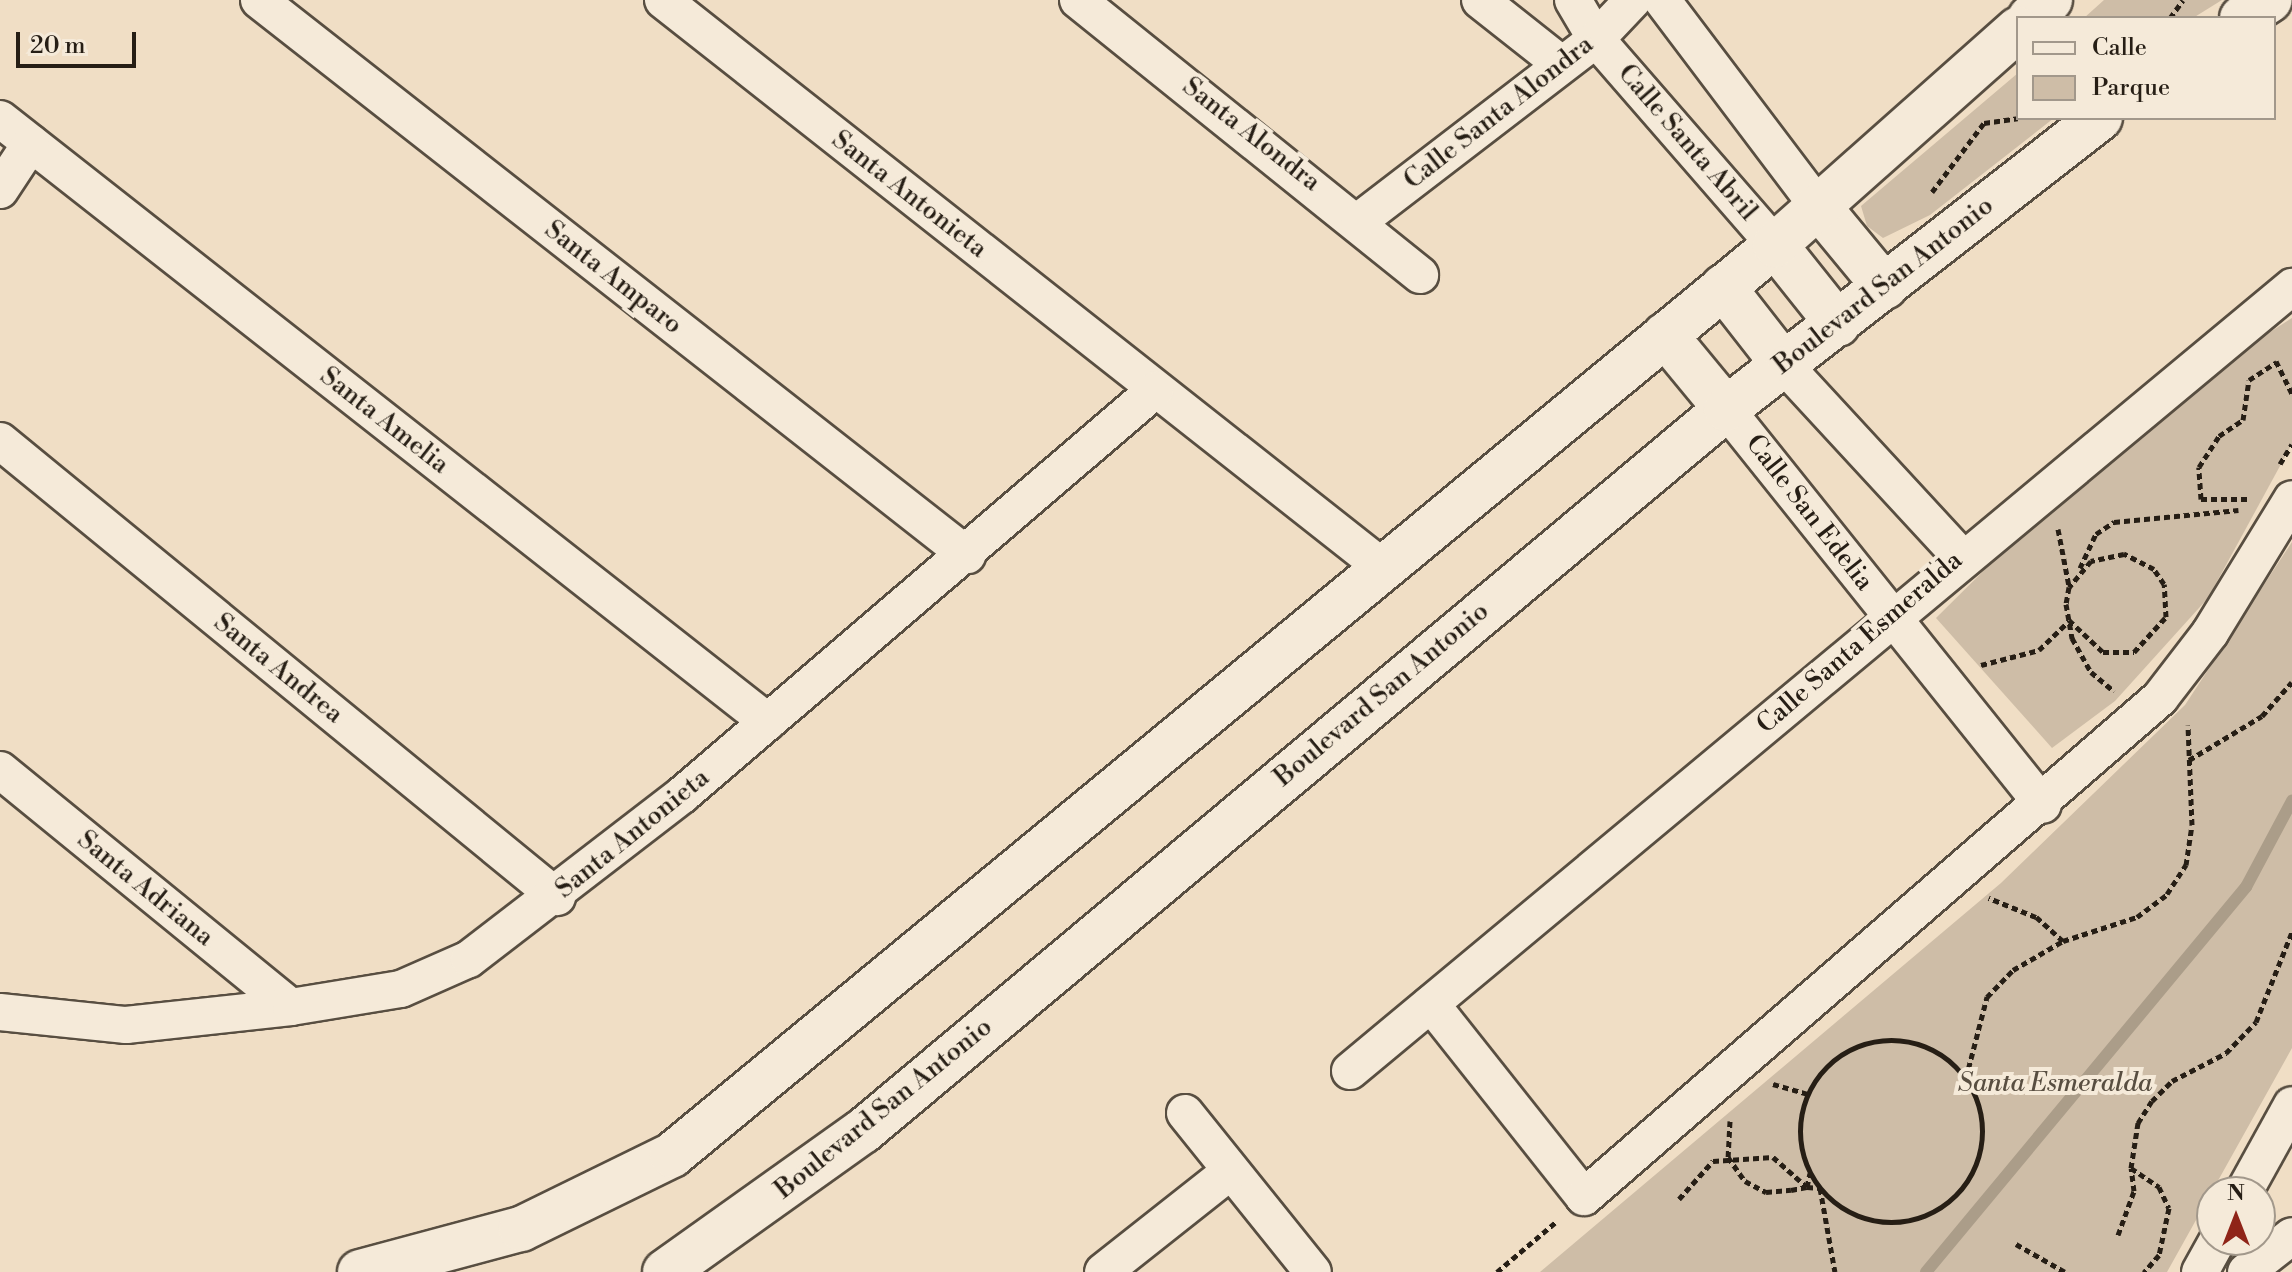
<!DOCTYPE html>
<html>
<head>
<meta charset="utf-8">
<style>
  body { margin:0 }
  #map { position:relative; width:2292px; height:1272px; overflow:hidden; background:#f0dec5; font-family:"Libre Bodoni",serif }
  div>[style] { position:absolute }
  .green>* { inset:0; background:#cebda7 }
  .stream>* { height:12px; margin:-6px; padding:0 6px; transform-origin:6px; border-radius:6px; background:#ab9d89 }
  .path>* { height:5px; margin-top:-2.5px; transform-origin:0; background:repeating-linear-gradient(90deg,#261e15 0 6px,transparent 0 10px) }
  .path>.ring { margin:-2.5px; padding:0; box-sizing:content-box; background:none; border:5px solid #261e15; border-radius:50% }
  .roads { filter:drop-shadow(2px 0 #584e41) drop-shadow(-2px 0 #584e41) drop-shadow(0 2px #584e41) drop-shadow(0 -2px #584e41) }
  .street>* { height:36px; margin:-18px; padding:0 18px; transform-origin:18px; border-radius:18px; background:#f5ead9 }
  .secondary>* { height:44px; margin:-22px; padding:0 22px; transform-origin:22px; border-radius:22px; background:#f5ead9 }
  span { translate:-50% -50%; white-space:nowrap; text-align:center; line-height:1.15; -webkit-text-stroke:8px #f5ead9; paint-order:stroke }
  .street-label { font-size:26px; color:#261e15 }
  .park-label { font-size:26px; color:#584e41; font-style:italic }
  .legend { position:absolute; left:2016px; top:16px; width:260px; height:104px; box-sizing:border-box; background:#f5ead9; border:2px solid #a2988b; margin:0; padding:10px 14px; list-style:none; font-size:24px; color:#261e15 }
  .legend li { display:flex; align-items:center; gap:16px; height:40px }
  .legend b { width:40px; border:2px solid #a2988b }
  .north { position:absolute; left:2196px; top:1176px; width:80px; height:80px; box-sizing:border-box; background:#f5ead9; border:2px solid #a2988b; border-radius:50%; rotate:0deg; font-size:22px; font-weight:700; line-height:32px; text-align:center; color:#261e15 }
  .north::after { content:''; display:block; margin:auto; width:28px; height:36px; background:#8f2418; clip-path:polygon(50% 0,100% 100%,50% 72%,0 100%) }
  .scale { position:absolute; left:16px; top:32px; width:120px; height:36px; box-sizing:border-box; border:4px solid #261e15; border-top:0; padding-left:10px; font-size:24px; line-height:28px; white-space:nowrap; color:#261e15; -webkit-text-stroke:6px #f5ead9; paint-order:stroke }
</style>
</head>
<body>
<div id="map">
  <div class="green">
    <div style="clip-path:polygon(2104px 0,2222px 0,2193px 18px,2084px 18px)"></div>
    <div style="clip-path:polygon(2018px 73px,2018px 118px,2054px 118px,1930px 215px,1883px 238px,1867px 226px,1861px 206px)"></div>
    <div style="clip-path:polygon(2292px 318px,2292px 444px,2208px 598px,2115px 701px,2052px 748px,1936px 618px,2050px 505px,2205px 374px)"></div>
    <div style="clip-path:polygon(2292px 542px,2292px 1048px,2167px 1272px,1540px 1272px,2001px 883px,2185px 705px)"></div>
  </div>
  <div class="stream">
    <div style="left:1926px;top:1272px;width:501px;rotate:-50.27deg"></div>
    <div style="left:2246px;top:887px;width:98px;rotate:-61.9deg"></div>
  </div>
  <div class="path">
    <div style="left:2170px;top:18px;width:22px;rotate:-54deg"></div>
    <div style="left:1932px;top:192px;width:86px;rotate:-53deg"></div>
    <div style="left:1984px;top:123px;width:34px;rotate:-8deg"></div>
    <div style="left:2276px;top:361px;width:37px;rotate:64deg"></div>
    <div style="left:2280px;top:464px;width:23px;rotate:-59deg"></div>
    <div style="left:2247px;top:499px;width:46px;rotate:180deg"></div>
    <div style="left:2201px;top:499px;width:32px;rotate:-94deg"></div>
    <div style="left:2199px;top:467px;width:37px;rotate:-57deg"></div>
    <div style="left:2219px;top:436px;width:29px;rotate:-34deg"></div>
    <div style="left:2243px;top:420px;width:40px;rotate:-81.5deg"></div>
    <div style="left:2249px;top:380px;width:33px;rotate:-33deg"></div>
    <div style="left:2058px;top:529px;width:58px;rotate:79.1deg"></div>
    <div style="left:2080px;top:568px;width:38px;rotate:-65deg"></div>
    <div style="left:2096px;top:534px;width:22px;rotate:-34deg"></div>
    <div style="left:2114px;top:522px;width:125px;rotate:-5.5deg"></div>
    <div style="left:2069px;top:620px;width:47px;rotate:43.3deg"></div>
    <div style="left:2103px;top:652px;width:31px"></div>
    <div style="left:2134px;top:652px;width:47px;rotate:-47.6deg"></div>
    <div style="left:2166px;top:617px;width:33px;rotate:-93deg"></div>
    <div style="left:2164px;top:584px;width:18px;rotate:-124deg"></div>
    <div style="left:2154px;top:569px;width:34px;rotate:-153deg"></div>
    <div style="left:2124px;top:554px;width:34px;rotate:168deg"></div>
    <div style="left:2091px;top:561px;width:34px;rotate:130deg"></div>
    <div style="left:2069px;top:587px;width:17px;rotate:100deg"></div>
    <div style="left:2066px;top:604px;width:35px;rotate:80deg"></div>
    <div style="left:2072px;top:638px;width:39px;rotate:61deg"></div>
    <div style="left:2091px;top:672px;width:30px;rotate:40deg"></div>
    <div style="left:1981px;top:665px;width:60px;rotate:-14.5deg"></div>
    <div style="left:2039px;top:650px;width:42px;rotate:-44deg"></div>
    <div style="left:2189px;top:760px;width:85px;rotate:-31.1deg"></div>
    <div style="left:2262px;top:716px;width:45px;rotate:-48.6deg"></div>
    <div style="left:2063px;top:941px;width:78px;rotate:-18deg"></div>
    <div style="left:2137px;top:917px;width:38px;rotate:-37deg"></div>
    <div style="left:2167px;top:894px;width:35px;rotate:-57deg"></div>
    <div style="left:2186px;top:865px;width:40px;rotate:-81.5deg"></div>
    <div style="left:2192px;top:825px;width:100px;rotate:-92.3deg"></div>
    <div class="ring" style="left:1800px;top:1040px;width:177px;height:177px"></div>
    <div style="left:1966px;top:1078px;width:84px;rotate:-75.5deg"></div>
    <div style="left:1987px;top:997px;width:37px;rotate:-46deg"></div>
    <div style="left:2013px;top:970px;width:58px;rotate:-30.1deg"></div>
    <div style="left:2063px;top:941px;width:36px;rotate:-138deg"></div>
    <div style="left:2036px;top:917px;width:51px;rotate:-158deg"></div>
    <div style="left:1773px;top:1084px;width:36px;rotate:16deg"></div>
    <div style="left:1730px;top:1121px;width:36px;rotate:93deg"></div>
    <div style="left:1728px;top:1157px;width:29px;rotate:55deg"></div>
    <div style="left:1745px;top:1181px;width:24px;rotate:28deg"></div>
    <div style="left:1766px;top:1192px;width:25px;rotate:-5deg"></div>
    <div style="left:1791px;top:1190px;width:16px;rotate:-11deg"></div>
    <div style="left:1807px;top:1187px;width:14px;rotate:-78deg"></div>
    <div style="left:2131px;top:1168px;width:46px;rotate:-81.2deg"></div>
    <div style="left:2138px;top:1123px;width:26px;rotate:-58deg"></div>
    <div style="left:2152px;top:1101px;width:28px;rotate:-45deg"></div>
    <div style="left:2172px;top:1081px;width:61px;rotate:-27.4deg"></div>
    <div style="left:2226px;top:1053px;width:43px;rotate:-45.9deg"></div>
    <div style="left:2256px;top:1022px;width:97px;rotate:-68.2deg"></div>
    <div style="left:1679px;top:1199px;width:51px;rotate:-48.2deg"></div>
    <div style="left:1713px;top:1161px;width:60px;rotate:-3.8deg"></div>
    <div style="left:1773px;top:1157px;width:45px;rotate:41.4deg"></div>
    <div style="left:1807px;top:1187px;width:13px;rotate:4deg"></div>
    <div style="left:1820px;top:1188px;width:85px;rotate:79.9deg"></div>
    <div style="left:2118px;top:1235px;width:47px;rotate:-70deg"></div>
    <div style="left:2134px;top:1191px;width:23px;rotate:-97deg"></div>
    <div style="left:2131px;top:1168px;width:34px;rotate:34deg"></div>
    <div style="left:2159px;top:1187px;width:23px;rotate:65deg"></div>
    <div style="left:2169px;top:1208px;width:48px;rotate:102deg"></div>
    <div style="left:2159px;top:1255px;width:23px;rotate:131deg"></div>
    <div style="left:2016px;top:1244px;width:56px;rotate:29.7deg"></div>
    <div style="left:1497px;top:1272px;width:79px;rotate:-40.4deg"></div>
  </div>
  <div class="roads">
    <div class="street">
      <div style="left:259px;top:0;width:900px;rotate:38.09deg"></div>
      <div style="left:663px;top:0;width:914px;rotate:38.25deg"></div>
      <div style="left:1078px;top:0;width:439px;rotate:38.8deg"></div>
      <div style="left:1480px;top:0;width:103px;rotate:38.3deg"></div>
      <div style="left:1573px;top:0;width:45px;rotate:59.5deg"></div>
      <div style="left:1596px;top:39px;width:273px;rotate:49deg"></div>
      <div style="left:1662px;top:0;width:258px;rotate:52.9deg"></div>
      <div style="left:0;top:119px;width:976px;rotate:38.14deg"></div>
      <div style="left:0;top:190px;width:56px;rotate:-56.6deg"></div>
      <div style="left:1359px;top:221px;width:299px;rotate:-37.5deg"></div>
      <div style="left:1596px;top:39px;width:54px;rotate:-46.5deg"></div>
      <div style="left:1784px;top:365px;width:261px;rotate:47.3deg"></div>
      <div style="left:1726px;top:409px;width:507px;rotate:51.32deg"></div>
      <div style="left:0;top:441px;width:720px;rotate:39.31deg"></div>
      <div style="left:0;top:770px;width:375px;rotate:39.2deg"></div>
      <div style="left:1431px;top:1004px;width:246px;rotate:51.6deg"></div>
      <div style="left:1584px;top:1197px;width:762px;rotate:-40.9deg"></div>
      <div style="left:2160px;top:698px;width:82px;rotate:-52.4deg"></div>
      <div style="left:2210px;top:633px;width:157px;rotate:-58.5deg"></div>
      <div style="left:0;top:1012px;width:127px;rotate:5.9deg"></div>
      <div style="left:126px;top:1025px;width:166px;rotate:-6.2deg"></div>
      <div style="left:291px;top:1007px;width:111px;rotate:-9.3deg"></div>
      <div style="left:401px;top:989px;width:74px;rotate:-23.8deg"></div>
      <div style="left:469px;top:959px;width:269px;rotate:-37.6deg"></div>
      <div style="left:682px;top:795px;width:623px;rotate:-40.57deg"></div>
      <div style="left:1350px;top:1071px;width:1226px;rotate:-39.77deg"></div>
      <div style="left:1185px;top:1113px;width:204px;rotate:51.2deg"></div>
      <div style="left:2244px;top:1192px;width:99px;rotate:-61.1deg"></div>
      <div style="left:1103px;top:1272px;width:163px;rotate:-38.3deg"></div>
      <div style="left:2200px;top:1272px;width:37px;rotate:-61deg"></div>
      <div style="left:2246px;top:1272px;width:58px;rotate:-38deg"></div>
    </div>
    <div class="secondary">
      <div style="left:2030px;top:18px;width:27px;rotate:-42deg"></div>
      <div style="left:2242px;top:18px;width:33px;rotate:-33deg"></div>
      <div style="left:1818px;top:206px;width:105px;rotate:50.4deg"></div>
      <div style="left:1775px;top:245px;width:101px;rotate:51.4deg"></div>
      <div style="left:1723px;top:287px;width:99px;rotate:52deg"></div>
      <div style="left:1665px;top:335px;width:96px;rotate:50.5deg"></div>
      <div style="left:360px;top:1272px;width:167px;rotate:-15deg"></div>
      <div style="left:521px;top:1229px;width:168px;rotate:-26.1deg"></div>
      <div style="left:672px;top:1155px;width:1430px;rotate:-39.52deg"></div>
      <div style="left:1775px;top:245px;width:325px;rotate:-41.6deg"></div>
      <div style="left:665px;top:1272px;width:243px;rotate:-35.5deg"></div>
      <div style="left:863px;top:1131px;width:1125px;rotate:-39.92deg"></div>
      <div style="left:1726px;top:409px;width:474px;rotate:-37.9deg"></div>
    </div>
  </div>
  <div class="street-label">
    <span style="left:1499px;top:113px;rotate:-38deg">Calle Santa Alondra</span>
    <span style="left:1251px;top:135px;rotate:38deg">Santa Alondra</span>
    <span style="left:1687px;top:143px;rotate:49deg">Calle Santa Abril</span>
    <span style="left:909px;top:195px;rotate:38deg">Santa Antonieta</span>
    <span style="left:613px;top:278px;rotate:38deg">Santa Amparo</span>
    <span style="left:1884px;top:286px;rotate:-38deg">Boulevard San Antonio</span>
    <span style="left:384px;top:421px;rotate:38deg">Santa Amelia</span>
    <span style="left:1809px;top:513px;rotate:52deg">Calle San Edelia</span>
    <span style="left:1860px;top:643px;rotate:-41deg">Calle Santa Esmeralda</span>
    <span style="left:278px;top:669px;rotate:39deg">Santa Andrea</span>
    <span style="left:1382px;top:695px;rotate:-40deg">Boulevard San Antonio</span>
    <span style="left:633px;top:834px;rotate:-39deg">Santa Antonieta</span>
    <span style="left:145px;top:889px;rotate:39deg">Santa Adriana</span>
    <span style="left:884px;top:1109px;rotate:-39deg">Boulevard San Antonio</span>
  </div>
  <div class="park-label">
    <span style="left:2055px;top:1084px">Santa Esmeralda</span>
  </div>
  <ul class="legend">
  <li><b style="height:10px;background:#f5ead9"></b>Calle</li>
  <li><b style="height:22px;background:#cebda7"></b>Parque</li>
  </ul>
  <div class="north">N</div>
  <div class="scale">20 m</div>
</div>
</body>
</html>
